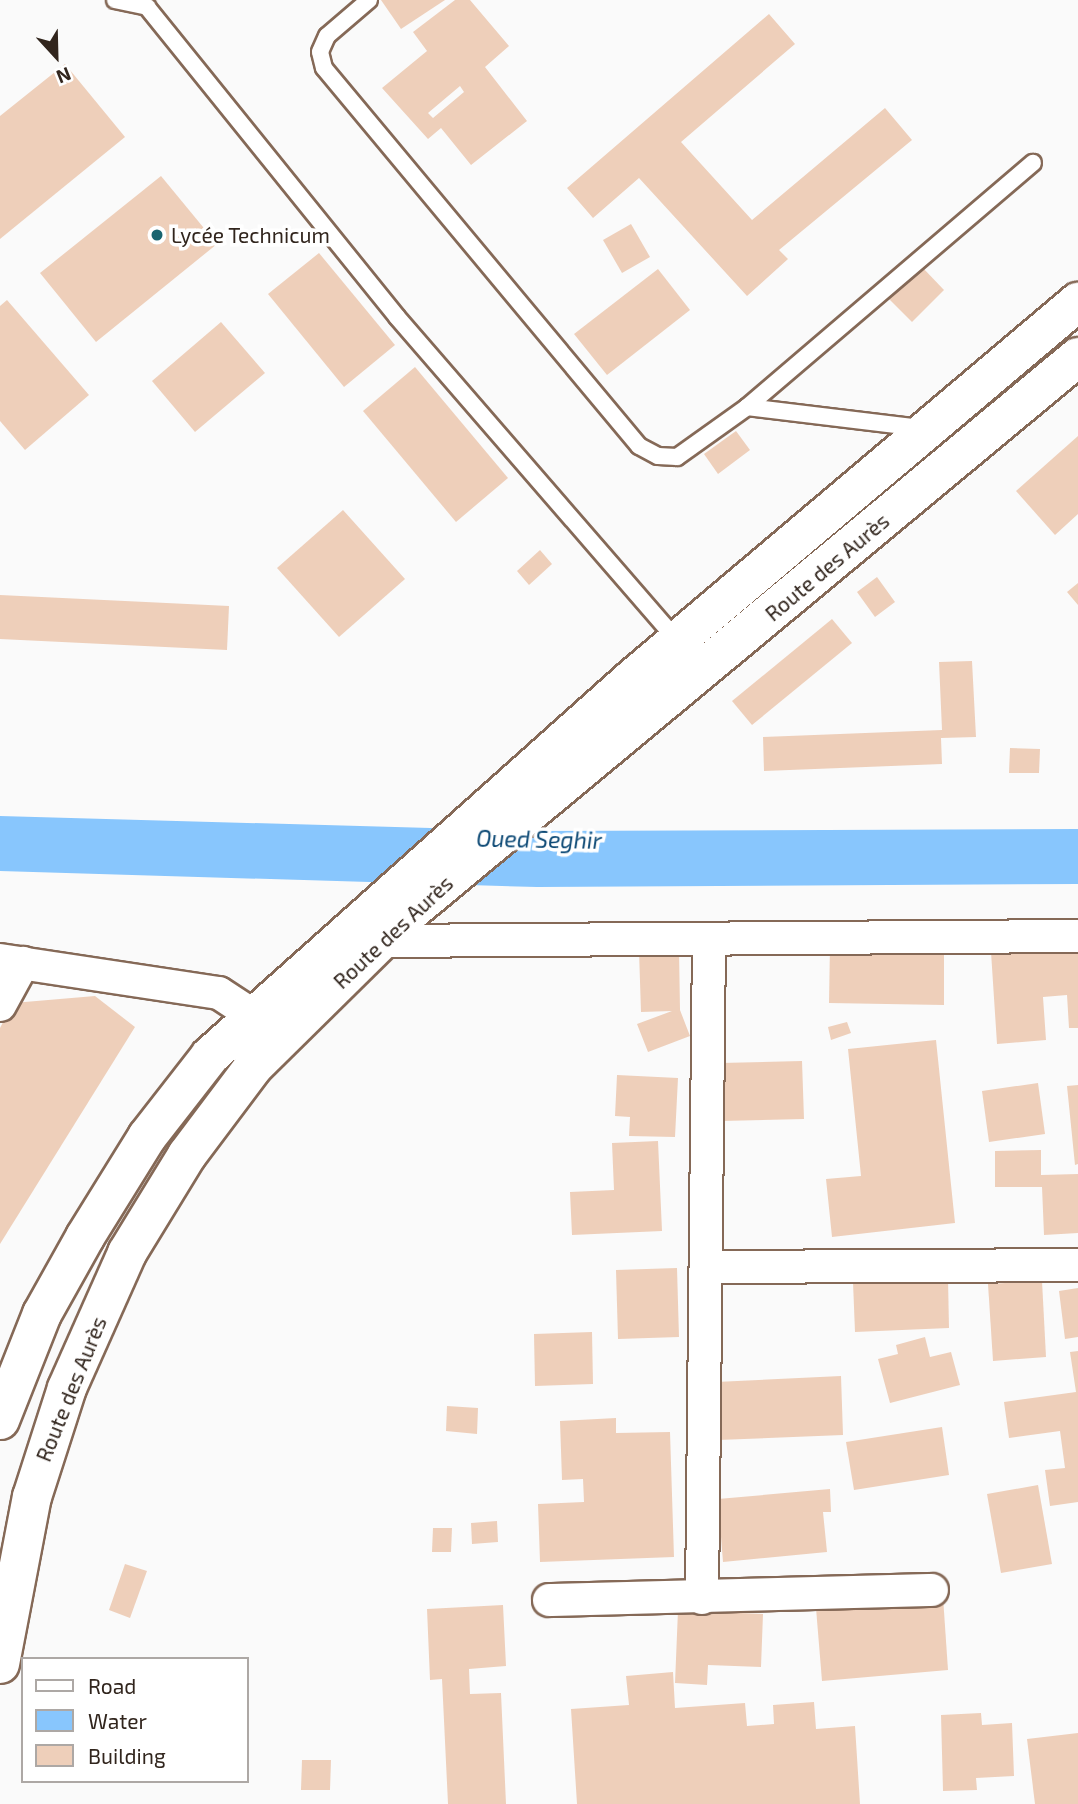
<!DOCTYPE html>
<html>
<head>
<meta charset="utf-8">
<style>
  body { margin:0 }
  #map { position:relative; width:1078px; height:1804px; overflow:hidden; background:#fafafa; font-family:"Exo 2",sans-serif }
  div>[style] { position:absolute }
  .water>* { inset:0; background:#88c6fd }
  .building>* { inset:0; background:#eecfba }
  .roads { filter:drop-shadow(2px 0 #856957) drop-shadow(-2px 0 #856957) drop-shadow(0 2px #856957) drop-shadow(0 -2px #856957) }
  .lane>* { height:16px; margin:-8px; padding:0 8px; transform-origin:8px; border-radius:8px; background:#fff }
  .street>* { height:32px; margin:-16px; padding:0 16px; transform-origin:16px; border-radius:16px; background:#fff }
  .secondary>* { height:38px; margin:-19px; padding:0 19px; transform-origin:19px; border-radius:19px; background:#fff }
  .dots>* { width:19px; height:19px; translate:-50% -50%; box-sizing:border-box; border:4px solid #fff; border-radius:50% }
  span { translate:-50% -50%; white-space:nowrap; text-align:center; line-height:1.15; -webkit-text-stroke:7px #fff; paint-order:stroke }
  .poi-label { font-size:21px; color:#31251d }
  .left { translate:0 -50%; text-align:left }
  .street-label { font-size:21px; color:#31251d }
  .water-label { font-size:23px; color:#0b4874; font-style:italic }
  .legend { position:absolute; left:21px; top:1657px; width:228px; height:126px; box-sizing:border-box; background:#fff; border:2px solid #ada8a5; margin:0; padding:9px 12px; list-style:none; font-size:21px; color:#31251d }
  .legend li { display:flex; align-items:center; gap:14px; height:35px }
  .legend b { width:35px; border:2px solid #ada8a5 }
  .north { position:absolute; left:21px; top:21px; width:70px; height:70px; -webkit-text-stroke:5px #fff; paint-order:stroke; rotate:158deg; font-size:19px; font-weight:700; line-height:28px; text-align:center; color:#31251d }
  .north::after { content:''; display:block; margin:auto; width:24px; height:32px; background:#31251d; clip-path:polygon(50% 0,100% 100%,50% 72%,0 100%) }
</style>
</head>
<body>
<div id="map">
  <div class="water">
    <div style="clip-path:polygon(0 816px,538px 831px,1078px 829px,1078px 884px,537px 887px,0 871px)"></div>
  </div>
  <div class="building">
    <div style="clip-path:polygon(381px 0,445px 0,401px 29px)"></div>
    <div style="clip-path:polygon(evenodd,455px 0,470px 0,509px 46px,485px 67px,527px 121px,471px 165px,441px 128px,428px 139px,382px 88px,427px 51px,413px 32px,455px 0,460px 86px,464px 92px,433px 118px,428px 113px,460px 86px)"></div>
    <div style="clip-path:polygon(769px 14px,795px 44px,681px 142px,752px 220px,885px 108px,912px 140px,779px 250px,788px 259px,747px 296px,639px 178px,593px 218px,567px 188px)"></div>
    <div style="clip-path:polygon(65px 64px,125px 137px,0 239px,0 116px)"></div>
    <div style="clip-path:polygon(161px 176px,217px 244px,96px 342px,40px 273px)"></div>
    <div style="clip-path:polygon(631px 224px,650px 257px,622px 273px,603px 240px)"></div>
    <div style="clip-path:polygon(319px 253px,395px 345px,344px 387px,268px 294px)"></div>
    <div style="clip-path:polygon(922px 267px,944px 290px,912px 322px,889px 299px)"></div>
    <div style="clip-path:polygon(658px 269px,690px 310px,607px 375px,574px 334px)"></div>
    <div style="clip-path:polygon(7px 300px,89px 395px,25px 450px,0 421px,0 306px)"></div>
    <div style="clip-path:polygon(221px 322px,265px 373px,195px 432px,152px 381px)"></div>
    <div style="clip-path:polygon(415px 367px,508px 478px,456px 522px,363px 411px)"></div>
    <div style="clip-path:polygon(736px 431px,750px 450px,718px 474px,704px 454px)"></div>
    <div style="clip-path:polygon(1078px 436px,1078px 514px,1055px 535px,1016px 491px)"></div>
    <div style="clip-path:polygon(343px 510px,405px 579px,339px 637px,277px 568px)"></div>
    <div style="clip-path:polygon(540px 550px,552px 564px,529px 585px,517px 571px)"></div>
    <div style="clip-path:polygon(877px 577px,895px 602px,875px 617px,857px 592px)"></div>
    <div style="clip-path:polygon(1078px 583px,1078px 605px,1067px 592px)"></div>
    <div style="clip-path:polygon(0 595px,229px 606px,227px 650px,0 639px)"></div>
    <div style="clip-path:polygon(832px 619px,852px 643px,752px 725px,732px 701px)"></div>
    <div style="clip-path:polygon(972px 661px,976px 737px,941px 738px,942px 764px,764px 771px,763px 737px,942px 730px,939px 662px)"></div>
    <div style="clip-path:polygon(1010px 748px,1040px 749px,1039px 773px,1009px 773px)"></div>
    <div style="clip-path:polygon(830px 945px,944px 946px,944px 1005px,829px 1003px)"></div>
    <div style="clip-path:polygon(1078px 946px,1078px 1028px,1069px 1028px,1067px 995px,1043px 997px,1046px 1040px,997px 1044px,991px 952px)"></div>
    <div style="clip-path:polygon(679px 950px,680px 1010px,690px 1036px,648px 1052px,637px 1024px,672px 1011px,641px 1012px,639px 951px)"></div>
    <div style="clip-path:polygon(95px 996px,135px 1027px,0 1244px,0 1028px,13px 1003px)"></div>
    <div style="clip-path:polygon(847px 1022px,851px 1033px,831px 1040px,828px 1027px)"></div>
    <div style="clip-path:polygon(936px 1040px,955px 1223px,832px 1237px,826px 1179px,861px 1176px,848px 1049px)"></div>
    <div style="clip-path:polygon(802px 1061px,804px 1119px,721px 1121px,720px 1063px)"></div>
    <div style="clip-path:polygon(617px 1075px,678px 1078px,675px 1137px,629px 1136px,630px 1117px,615px 1116px)"></div>
    <div style="clip-path:polygon(1038px 1083px,1045px 1134px,989px 1142px,982px 1091px)"></div>
    <div style="clip-path:polygon(1078px 1085px,1078px 1164px,1075px 1165px,1067px 1086px)"></div>
    <div style="clip-path:polygon(658px 1141px,662px 1231px,572px 1235px,570px 1192px,614px 1190px,612px 1143px)"></div>
    <div style="clip-path:polygon(1041px 1150px,1041px 1175px,1078px 1174px,1078px 1233px,1044px 1235px,1042px 1187px,995px 1187px,995px 1151px)"></div>
    <div style="clip-path:polygon(677px 1268px,679px 1337px,618px 1339px,616px 1270px)"></div>
    <div style="clip-path:polygon(948px 1279px,949px 1328px,855px 1332px,853px 1282px)"></div>
    <div style="clip-path:polygon(1042px 1281px,1046px 1357px,993px 1361px,988px 1284px)"></div>
    <div style="clip-path:polygon(1078px 1288px,1078px 1337px,1065px 1339px,1059px 1291px)"></div>
    <div style="clip-path:polygon(592px 1332px,593px 1384px,535px 1386px,534px 1334px)"></div>
    <div style="clip-path:polygon(925px 1337px,930px 1357px,951px 1352px,960px 1385px,890px 1403px,878px 1359px,898px 1354px,896px 1345px)"></div>
    <div style="clip-path:polygon(1078px 1351px,1078px 1502px,1050px 1506px,1045px 1470px,1065px 1468px,1060px 1431px,1009px 1438px,1004px 1402px,1076px 1392px,1070px 1352px)"></div>
    <div style="clip-path:polygon(841px 1376px,843px 1435px,718px 1440px,716px 1382px)"></div>
    <div style="clip-path:polygon(447px 1406px,478px 1408px,477px 1434px,446px 1431px)"></div>
    <div style="clip-path:polygon(616px 1418px,616px 1433px,670px 1432px,674px 1557px,540px 1562px,538px 1504px,584px 1502px,583px 1479px,562px 1480px,560px 1421px)"></div>
    <div style="clip-path:polygon(942px 1427px,949px 1475px,854px 1490px,846px 1442px)"></div>
    <div style="clip-path:polygon(1038px 1485px,1052px 1564px,1001px 1573px,987px 1494px)"></div>
    <div style="clip-path:polygon(830px 1489px,831px 1512px,823px 1512px,827px 1552px,723px 1562px,718px 1499px)"></div>
    <div style="clip-path:polygon(497px 1521px,498px 1542px,472px 1544px,471px 1523px)"></div>
    <div style="clip-path:polygon(433px 1528px,452px 1528px,451px 1552px,432px 1552px)"></div>
    <div style="clip-path:polygon(125px 1564px,147px 1571px,130px 1618px,109px 1610px)"></div>
    <div style="clip-path:polygon(943px 1597px,948px 1670px,822px 1681px,816px 1608px)"></div>
    <div style="clip-path:polygon(503px 1605px,506px 1666px,469px 1669px,470px 1694px,501px 1693px,506px 1804px,448px 1804px,442px 1679px,430px 1680px,427px 1609px)"></div>
    <div style="clip-path:polygon(678px 1610px,763px 1614px,761px 1667px,708px 1665px,707px 1685px,675px 1683px)"></div>
    <div style="clip-path:polygon(673px 1672px,675px 1708px,745px 1703px,747px 1726px,774px 1724px,773px 1705px,814px 1702px,816px 1729px,855px 1726px,860px 1804px,577px 1804px,571px 1709px,629px 1705px,626px 1676px)"></div>
    <div style="clip-path:polygon(981px 1713px,982px 1725px,1012px 1723px,1014px 1776px,976px 1778px,977px 1790px,943px 1791px,941px 1715px)"></div>
    <div style="clip-path:polygon(1078px 1733px,1078px 1804px,1035px 1804px,1027px 1739px)"></div>
    <div style="clip-path:polygon(302px 1760px,331px 1760px,330px 1790px,301px 1790px)"></div>
  </div>
  <div class="roads">
    <div class="lane">
      <div style="left:115px;top:0;width:33px;rotate:12deg"></div>
      <div style="left:147px;top:7px;width:398px;rotate:51.1deg"></div>
      <div style="left:397px;top:317px;width:427px;rotate:49.1deg"></div>
      <div style="left:369px;top:0;width:55px;rotate:139.4deg"></div>
      <div style="left:327px;top:36px;width:17px;rotate:114deg"></div>
      <div style="left:320px;top:52px;width:16px;rotate:76deg"></div>
      <div style="left:324px;top:68px;width:492px;rotate:50.2deg"></div>
      <div style="left:639px;top:446px;width:21px;rotate:28deg"></div>
      <div style="left:658px;top:456px;width:19px;rotate:3deg"></div>
      <div style="left:677px;top:457px;width:86px;rotate:-35.5deg"></div>
      <div style="left:747px;top:407px;width:376px;rotate:-40.5deg"></div>
      <div style="left:747px;top:407px;width:175px;rotate:6.9deg"></div>
    </div>
    <div class="street">
      <div style="left:381px;top:941px;width:697px;rotate:-0.41deg"></div>
      <div style="left:0;top:960px;width:221px;rotate:8.6deg"></div>
      <div style="left:219px;top:993px;width:64px;rotate:33.4deg"></div>
      <div style="left:0;top:1005px;width:48px;rotate:-61.3deg"></div>
      <div style="left:711px;top:1267px;width:367px;rotate:-0.3deg"></div>
      <div style="left:702px;top:1598px;width:659px;rotate:-89.39deg"></div>
      <div style="left:549px;top:1600px;width:383px;rotate:-1.5deg"></div>
    </div>
    <div class="secondary">
      <div style="left:0;top:1420px;width:114px;rotate:-68.4deg"></div>
      <div style="left:42px;top:1314px;width:88px;rotate:-60.8deg"></div>
      <div style="left:85px;top:1237px;width:118px;rotate:-58.2deg"></div>
      <div style="left:147px;top:1137px;width:103px;rotate:-52.1deg"></div>
      <div style="left:210px;top:1056px;width:567px;rotate:-41.78deg"></div>
      <div style="left:633px;top:678px;width:583px;rotate:-40.2deg"></div>
      <div style="left:0;top:1664px;width:170px;rotate:-79.2deg"></div>
      <div style="left:32px;top:1497px;width:114px;rotate:-72.2deg"></div>
      <div style="left:67px;top:1388px;width:148px;rotate:-66deg"></div>
      <div style="left:127px;top:1253px;width:115px;rotate:-58.5deg"></div>
      <div style="left:187px;top:1155px;width:110px;rotate:-53.1deg"></div>
      <div style="left:253px;top:1067px;width:222px;rotate:-44.6deg"></div>
      <div style="left:411px;top:911px;width:867px;rotate:-39.71deg"></div>
    </div>
  </div>
  <div class="dots">
    <div style="left:157px;top:235px;background:#196470"></div>
  </div>
  <div class="poi-label">
    <span class="left" style="left:171px;top:235px">Lycée Technicum</span>
  </div>
  <div class="street-label">
    <span style="left:827px;top:567px;rotate:-40deg">Route des Aurès</span>
    <span style="left:393px;top:932px;rotate:-43deg">Route des Aurès</span>
    <span style="left:71px;top:1389px;rotate:-68deg">Route des Aurès</span>
  </div>
  <div class="water-label">
    <span style="left:539px;top:839px;rotate:1deg">Oued Seghir</span>
  </div>
  <ul class="legend">
  <li><b style="height:9px;background:#fff"></b>Road</li>
  <li><b style="height:19px;background:#88c6fd"></b>Water</li>
  <li><b style="height:19px;background:#eecfba"></b>Building</li>
  </ul>
  <div class="north">N</div>
</div>
</body>
</html>
